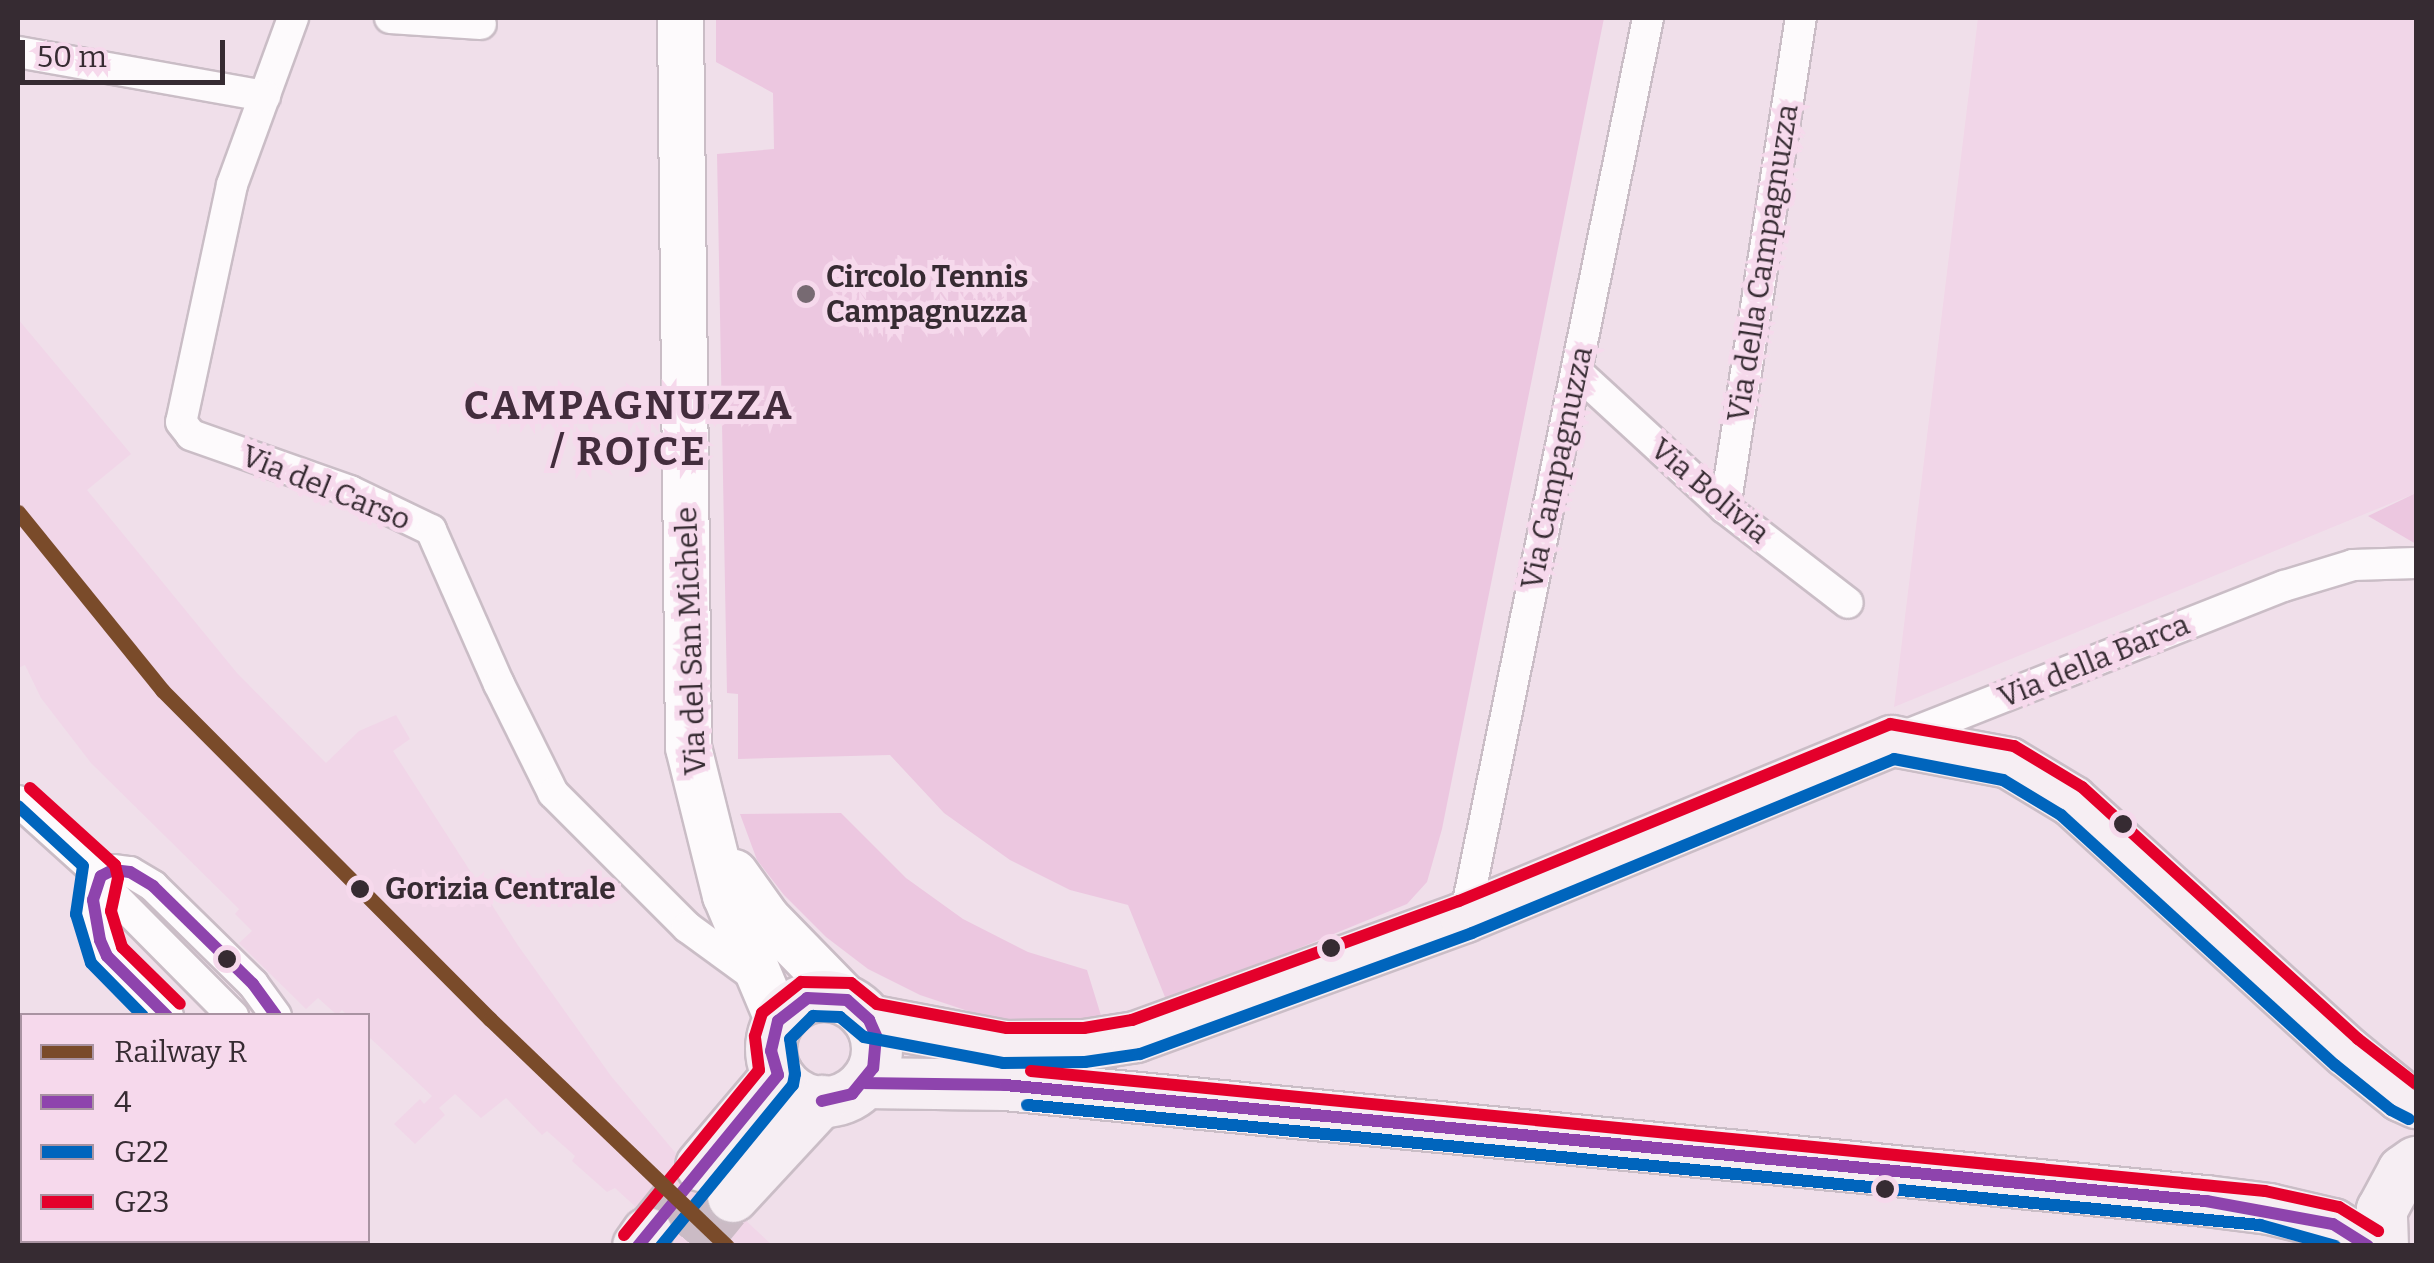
<!DOCTYPE html>
<html>
<head>
<meta charset="utf-8">
<style>
  body { margin:0 }
  #map { position:relative; width:2434px; height:1263px; overflow:hidden; background:#f0dfea; font-family:Bitter,serif }
  div>[style] { position:absolute }
  .built>* { inset:0; background:#f1d6e8 }
  .green>* { inset:0; background:#ecc7e0 }
  .primary-tunnel>* { height:50px; margin-top:-25px; transform-origin:0; background:repeating-linear-gradient(90deg,#cbbbc5 0 50px,transparent 0 75px) }
  .roads { filter:drop-shadow(2px 0 #cabdc6) drop-shadow(-2px 0 #cabdc6) drop-shadow(0 2px #cabdc6) drop-shadow(0 -2px #cabdc6) }
  .minor>* { height:30px; margin:-15px; padding:0 15px; transform-origin:15px; border-radius:15px; background:#fdfafc }
  .secondary>* { height:45px; margin:-22.5px; padding:0 22.5px; transform-origin:22.5px; border-radius:22.5px; background:#fdfafc }
  .primary>* { height:50px; margin:-25px; padding:0 25px; transform-origin:25px; border-radius:25px; background:#f6eef3 }
  .primary>.ring { margin:-25px; padding:0; box-sizing:content-box; background:none; border:50px solid #f6eef3; border-radius:50% }
  .bus-1>* { height:12px; margin:-6px; padding:0 6px; transform-origin:6px; border-radius:6px; background:#8e44ad }
  .bus-2>* { height:12px; margin:-6px; padding:0 6px; transform-origin:6px; border-radius:6px; background:#0065bd }
  .bus-3>* { height:12px; margin:-6px; padding:0 6px; transform-origin:6px; border-radius:6px; background:#e4002b }
  .rail-1>* { height:15px; margin:-7.5px; padding:0 7.5px; transform-origin:7.5px; border-radius:7.5px; background:#7a4b2a }
  .dots>* { width:28px; height:28px; translate:-50% -50%; box-sizing:border-box; border:5px solid #f6d9ec; border-radius:50% }
  span { translate:-50% -50%; white-space:nowrap; text-align:center; line-height:1.15; -webkit-text-stroke:10px #f6d9ec; paint-order:stroke }
  .street-label { font-size:30px; color:#362b32 }
  .poi-label { font-size:30px; color:#362b32; font-weight:700 }
  .left { translate:0 -50%; text-align:left }
  .stop-label { font-size:30px; color:#362b32; font-weight:700 }
  .district-label { font-size:40px; color:#432d3d; font-weight:700; letter-spacing:2.5px }
  .frame { position:absolute; inset:0; border:20px solid #362b32; pointer-events:none }
  .legend { position:absolute; left:20px; top:1013px; width:350px; height:230px; box-sizing:border-box; background:#f6d9ec; border:2px solid #a993a2; margin:0; padding:12px 18px; list-style:none; font-size:30px; color:#362b32 }
  .legend li { display:flex; align-items:center; gap:20px; height:50px }
  .legend b { width:50px; border:2px solid #a993a2 }
  .scale { position:absolute; left:20px; top:40px; width:205px; height:45px; box-sizing:border-box; border:5px solid #362b32; border-top:0; padding-left:12px; font-size:30px; line-height:35px; white-space:nowrap; color:#362b32; -webkit-text-stroke:8px #f6d9ec; paint-order:stroke }
</style>
</head>
<body>
<div id="map">
  <div class="built">
    <div style="clip-path:polygon(1978px 18px,2416px 18px,2416px 493px,1894px 707px)"></div>
    <div style="clip-path:polygon(18px 319px,131px 454px,87px 490px,237px 673px,326px 763px,359px 731px,396px 715px,410px 739px,393px 751px,517px 944px,611px 1076px,684px 1163px,772px 1245px,677px 1245px,615px 1188px,607px 1192px,572px 1161px,575px 1156px,547px 1131px,542px 1135px,506px 1098px,481px 1118px,455px 1094px,439px 1108px,445px 1115px,415px 1144px,394px 1124px,420px 1099px,424px 1104px,432px 1096px,368px 1036px,368px 1016px,347px 1015px,342px 1010px,337px 1015px,318px 998px,306px 1009px,239px 943px,252px 931px,235px 914px,239px 909px,91px 763px,41px 698px,25px 665px,18px 668px)"></div>
  </div>
  <div class="green">
    <div style="clip-path:polygon(716px 18px,1604px 18px,1442px 829px,1427px 882px,1407px 904px,1167px 1002px,1128px 905px,1070px 890px,1010px 860px,944px 813px,890px 755px,738px 759px,738px 694px,727px 693px,717px 154px,774px 149px,773px 93px,716px 62px)"></div>
    <div style="clip-path:polygon(2416px 493px,2416px 544px,2368px 516px)"></div>
    <div style="clip-path:polygon(841px 813px,906px 878px,963px 919px,1028px 952px,1087px 970px,1103px 1022px,1041px 1023px,986px 1017px,920px 995px,868px 969px,826px 937px,784px 895px,757px 860px,740px 814px)"></div>
  </div>
  <div class="primary-tunnel">
    <div style="left:647px;top:1233px;width:86px;rotate:-51.1deg"></div>
    <div style="left:693px;top:1246px;width:63px;rotate:-50.8deg"></div>
  </div>
  <div class="roads">
    <div class="minor">
      <div style="left:293px;top:18px;width:178px;rotate:110.1deg"></div>
      <div style="left:232px;top:185px;width:242px;rotate:102.1deg"></div>
      <div style="left:181px;top:422px;width:16px;rotate:52deg"></div>
      <div style="left:191px;top:435px;width:169px;rotate:19.4deg"></div>
      <div style="left:350px;top:491px;width:90px;rotate:25.7deg"></div>
      <div style="left:431px;top:530px;width:168px;rotate:66.2deg"></div>
      <div style="left:499px;top:684px;width:122px;rotate:63.6deg"></div>
      <div style="left:553px;top:793px;width:190px;rotate:45deg"></div>
      <div style="left:687px;top:927px;width:87px;rotate:36.1deg"></div>
      <div style="left:390px;top:18px;width:91px;rotate:3.8deg"></div>
      <div style="left:18px;top:52px;width:251px;rotate:10.1deg"></div>
      <div style="left:1577px;top:372px;width:201px;rotate:42.6deg"></div>
      <div style="left:1725px;top:508px;width:155px;rotate:37.7deg"></div>
      <div style="left:1725px;top:508px;width:496px;rotate:-81.2deg"></div>
      <div style="left:1897px;top:739px;width:416px;rotate:-21.6deg"></div>
      <div style="left:2284px;top:586px;width:72px;rotate:-16.9deg"></div>
      <div style="left:2353px;top:565px;width:63px;rotate:-1.8deg"></div>
      <div style="left:18px;top:801px;width:112px;rotate:42.1deg"></div>
      <div style="left:93px;top:900px;width:24px;rotate:-2deg"></div>
      <div style="left:117px;top:899px;width:165px;rotate:45.2deg"></div>
      <div style="left:1465px;top:917px;width:917px;rotate:-78.49deg"></div>
      <div style="left:168px;top:1016px;width:86px;rotate:-135.5deg"></div>
      <div style="left:107px;top:956px;width:17px;rotate:-114deg"></div>
      <div style="left:100px;top:940px;width:41px;rotate:-99.9deg"></div>
      <div style="left:93px;top:900px;width:25px;rotate:-72deg"></div>
      <div style="left:101px;top:876px;width:13px;rotate:-27deg"></div>
      <div style="left:113px;top:870px;width:17px;rotate:7deg"></div>
      <div style="left:130px;top:872px;width:27px;rotate:31deg"></div>
      <div style="left:153px;top:886px;width:140px;rotate:44.4deg"></div>
      <div style="left:253px;top:984px;width:39px;rotate:54deg"></div>
      <div style="left:163px;top:1246px;width:7px;rotate:-63deg"></div>
    </div>
    <div class="secondary">
      <div style="left:680px;top:18px;width:729px;rotate:89.37deg"></div>
      <div style="left:688px;top:747px;width:153px;rotate:76deg"></div>
      <div style="left:725px;top:895px;width:137px;rotate:67.2deg"></div>
      <div style="left:734px;top:872px;width:57px;rotate:54.3deg"></div>
      <div style="left:767px;top:918px;width:115px;rotate:45.7deg"></div>
    </div>
    <div class="primary">
      <div class="ring" style="left:771px;top:996px;width:56px;height:56px"></div>
      <div style="left:869px;top:1020px;width:138px;rotate:10.8deg"></div>
      <div style="left:1005px;top:1046px;width:80px;rotate:-0.7deg"></div>
      <div style="left:1085px;top:1045px;width:52px;rotate:-8.9deg"></div>
      <div style="left:1136px;top:1037px;width:350px;rotate:-20deg"></div>
      <div style="left:1465px;top:917px;width:462px;rotate:-22.4deg"></div>
      <div style="left:1892px;top:741px;width:119px;rotate:10.6deg"></div>
      <div style="left:2009px;top:763px;width:74px;rotate:31.1deg"></div>
      <div style="left:2072px;top:801px;width:372px;rotate:42.4deg"></div>
      <div style="left:2347px;top:1052px;width:70px;rotate:39.2deg"></div>
      <div style="left:2401px;top:1096px;width:17px;rotate:25deg"></div>
      <div style="left:865px;top:1083px;width:140px;rotate:0.8deg"></div>
      <div style="left:1005px;top:1085px;width:1207px;rotate:5.52deg"></div>
      <div style="left:2206px;top:1201px;width:64px;rotate:7.2deg"></div>
      <div style="left:2269px;top:1209px;width:66px;rotate:13.2deg"></div>
      <div style="left:2333px;top:1224px;width:42px;rotate:31.4deg"></div>
      <div style="left:701px;top:1166px;width:119px;rotate:-49.8deg"></div>
      <div style="left:733px;top:1197px;width:131px;rotate:-47.2deg"></div>
      <div style="left:638px;top:1246px;width:16px;rotate:-55deg"></div>
      <div style="left:2383px;top:1246px;width:36px;rotate:-92deg"></div>
      <div style="left:2382px;top:1210px;width:44px;rotate:-61.7deg"></div>
      <div style="left:2403px;top:1171px;width:16px;rotate:-35deg"></div>
    </div>
  </div>
  <div class="bus-1">
    <div style="left:167px;top:1016px;width:85px;rotate:-135deg"></div>
    <div style="left:107px;top:956px;width:17px;rotate:-114deg"></div>
    <div style="left:100px;top:940px;width:41px;rotate:-99.9deg"></div>
    <div style="left:93px;top:900px;width:25px;rotate:-72deg"></div>
    <div style="left:101px;top:876px;width:13px;rotate:-27deg"></div>
    <div style="left:113px;top:870px;width:17px;rotate:7deg"></div>
    <div style="left:130px;top:872px;width:27px;rotate:31deg"></div>
    <div style="left:153px;top:886px;width:140px;rotate:44.4deg"></div>
    <div style="left:253px;top:984px;width:39px;rotate:54deg"></div>
    <div style="left:778px;top:1075px;width:25px;rotate:-106deg"></div>
    <div style="left:771px;top:1051px;width:31px;rotate:-77deg"></div>
    <div style="left:778px;top:1021px;width:37px;rotate:-38deg"></div>
    <div style="left:807px;top:998px;width:40px;rotate:2.9deg"></div>
    <div style="left:847px;top:1000px;width:30px;rotate:42deg"></div>
    <div style="left:869px;top:1020px;width:17px;rotate:66deg"></div>
    <div style="left:876px;top:1036px;width:32px;rotate:95deg"></div>
    <div style="left:873px;top:1068px;width:33px;rotate:129deg"></div>
    <div style="left:852px;top:1094px;width:31px;rotate:167deg"></div>
    <div style="left:865px;top:1083px;width:140px;rotate:0.8deg"></div>
    <div style="left:1005px;top:1085px;width:1207px;rotate:5.52deg"></div>
    <div style="left:2206px;top:1201px;width:129px;rotate:10.3deg"></div>
    <div style="left:2333px;top:1224px;width:41px;rotate:32.2deg"></div>
    <div style="left:638px;top:1246px;width:221px;rotate:-50.7deg"></div>
  </div>
  <div class="bus-2">
    <div style="left:18px;top:806px;width:88px;rotate:42.7deg"></div>
    <div style="left:83px;top:866px;width:49px;rotate:98.3deg"></div>
    <div style="left:76px;top:914px;width:51px;rotate:73deg"></div>
    <div style="left:91px;top:963px;width:74px;rotate:45.5deg"></div>
    <div style="left:1027px;top:1105px;width:1239px;rotate:5.56deg"></div>
    <div style="left:2260px;top:1225px;width:78px;rotate:15.6deg"></div>
    <div style="left:661px;top:1246px;width:208px;rotate:-50.7deg"></div>
    <div style="left:793px;top:1085px;width:11px;rotate:-80deg"></div>
    <div style="left:795px;top:1074px;width:35px;rotate:-98deg"></div>
    <div style="left:790px;top:1039px;width:33px;rotate:-45deg"></div>
    <div style="left:813px;top:1016px;width:27px;rotate:2deg"></div>
    <div style="left:840px;top:1017px;width:31px;rotate:40deg"></div>
    <div style="left:864px;top:1037px;width:141px;rotate:10.6deg"></div>
    <div style="left:1003px;top:1063px;width:82px;rotate:-0.7deg"></div>
    <div style="left:1085px;top:1062px;width:56px;rotate:-8.3deg"></div>
    <div style="left:1140px;top:1054px;width:353px;rotate:-20deg"></div>
    <div style="left:1472px;top:933px;width:456px;rotate:-22.4deg"></div>
    <div style="left:1894px;top:759px;width:111px;rotate:10.9deg"></div>
    <div style="left:2003px;top:780px;width:68px;rotate:31.1deg"></div>
    <div style="left:2061px;top:815px;width:371px;rotate:42.4deg"></div>
    <div style="left:2335px;top:1065px;width:72px;rotate:38.8deg"></div>
    <div style="left:2391px;top:1110px;width:20px;rotate:27deg"></div>
  </div>
  <div class="bus-3">
    <div style="left:30px;top:788px;width:115px;rotate:42.2deg"></div>
    <div style="left:115px;top:865px;width:13px;rotate:77deg"></div>
    <div style="left:118px;top:878px;width:34px;rotate:102deg"></div>
    <div style="left:111px;top:911px;width:38px;rotate:73deg"></div>
    <div style="left:122px;top:947px;width:81px;rotate:44.5deg"></div>
    <div style="left:1031px;top:1071px;width:1240px;rotate:5.55deg"></div>
    <div style="left:2265px;top:1191px;width:76px;rotate:12.2deg"></div>
    <div style="left:2339px;top:1207px;width:46px;rotate:31.6deg"></div>
    <div style="left:624px;top:1235px;width:213px;rotate:-50.7deg"></div>
    <div style="left:759px;top:1070px;width:34px;rotate:-97deg"></div>
    <div style="left:755px;top:1036px;width:24px;rotate:-73deg"></div>
    <div style="left:762px;top:1013px;width:50px;rotate:-38.5deg"></div>
    <div style="left:801px;top:982px;width:50px;rotate:1.1deg"></div>
    <div style="left:851px;top:983px;width:33px;rotate:39deg"></div>
    <div style="left:877px;top:1004px;width:132px;rotate:10.5deg"></div>
    <div style="left:1007px;top:1028px;width:77px"></div>
    <div style="left:1084px;top:1028px;width:49px;rotate:-9.5deg"></div>
    <div style="left:1132px;top:1020px;width:348px;rotate:-20deg"></div>
    <div style="left:1459px;top:901px;width:466px;rotate:-22.3deg"></div>
    <div style="left:1890px;top:724px;width:126px;rotate:10.1deg"></div>
    <div style="left:2014px;top:746px;width:79px;rotate:31.1deg"></div>
    <div style="left:2082px;top:787px;width:374px;rotate:42.4deg"></div>
    <div style="left:2358px;top:1039px;width:73px;rotate:37.8deg"></div>
  </div>
  <div class="rail-1">
    <div style="left:18px;top:512px;width:229px;rotate:51deg"></div>
    <div style="left:162px;top:690px;width:465px;rotate:45.1deg"></div>
    <div style="left:490px;top:1019px;width:328px;rotate:43.8deg"></div>
  </div>
  <div class="dots">
    <div style="left:806px;top:294px;background:#776a72"></div>
    <div style="left:2123px;top:824px;background:#362b32"></div>
    <div style="left:360px;top:889px;background:#362b32"></div>
    <div style="left:1331px;top:948px;background:#362b32"></div>
    <div style="left:227px;top:959px;background:#362b32"></div>
    <div style="left:1885px;top:1189px;background:#362b32"></div>
  </div>
  <div class="street-label">
    <span style="left:1763px;top:263px;rotate:-81deg">Via della Campagnuzza</span>
    <span style="left:1557px;top:468px;rotate:-78deg">Via Campagnuzza</span>
    <span style="left:326px;top:488px;rotate:22deg">Via del Carso</span>
    <span style="left:1710px;top:491px;rotate:40deg">Via Bolivia</span>
    <span style="left:691px;top:641px;rotate:-92deg">Via del San Michele</span>
    <span style="left:2094px;top:661px;rotate:-22deg">Via della Barca</span>
  </div>
  <div class="poi-label">
    <span class="left" style="left:826px;top:294px">Circolo Tennis<br>Campagnuzza</span>
  </div>
  <div class="stop-label">
    <span class="left" style="left:385px;top:889px">Gorizia Centrale</span>
  </div>
  <div class="district-label">
    <span style="left:629px;top:429px">CAMPAGNUZZA<br>/ ROJCE</span>
  </div>
  <div class="frame"></div>
  <ul class="legend">
  <li><b style="height:12px;background:#7a4b2a"></b>Railway R</li>
  <li><b style="height:12px;background:#8e44ad"></b>4</li>
  <li><b style="height:12px;background:#0065bd"></b>G22</li>
  <li><b style="height:12px;background:#e4002b"></b>G23</li>
  </ul>
  <div class="scale">50 m</div>
</div>
</body>
</html>
